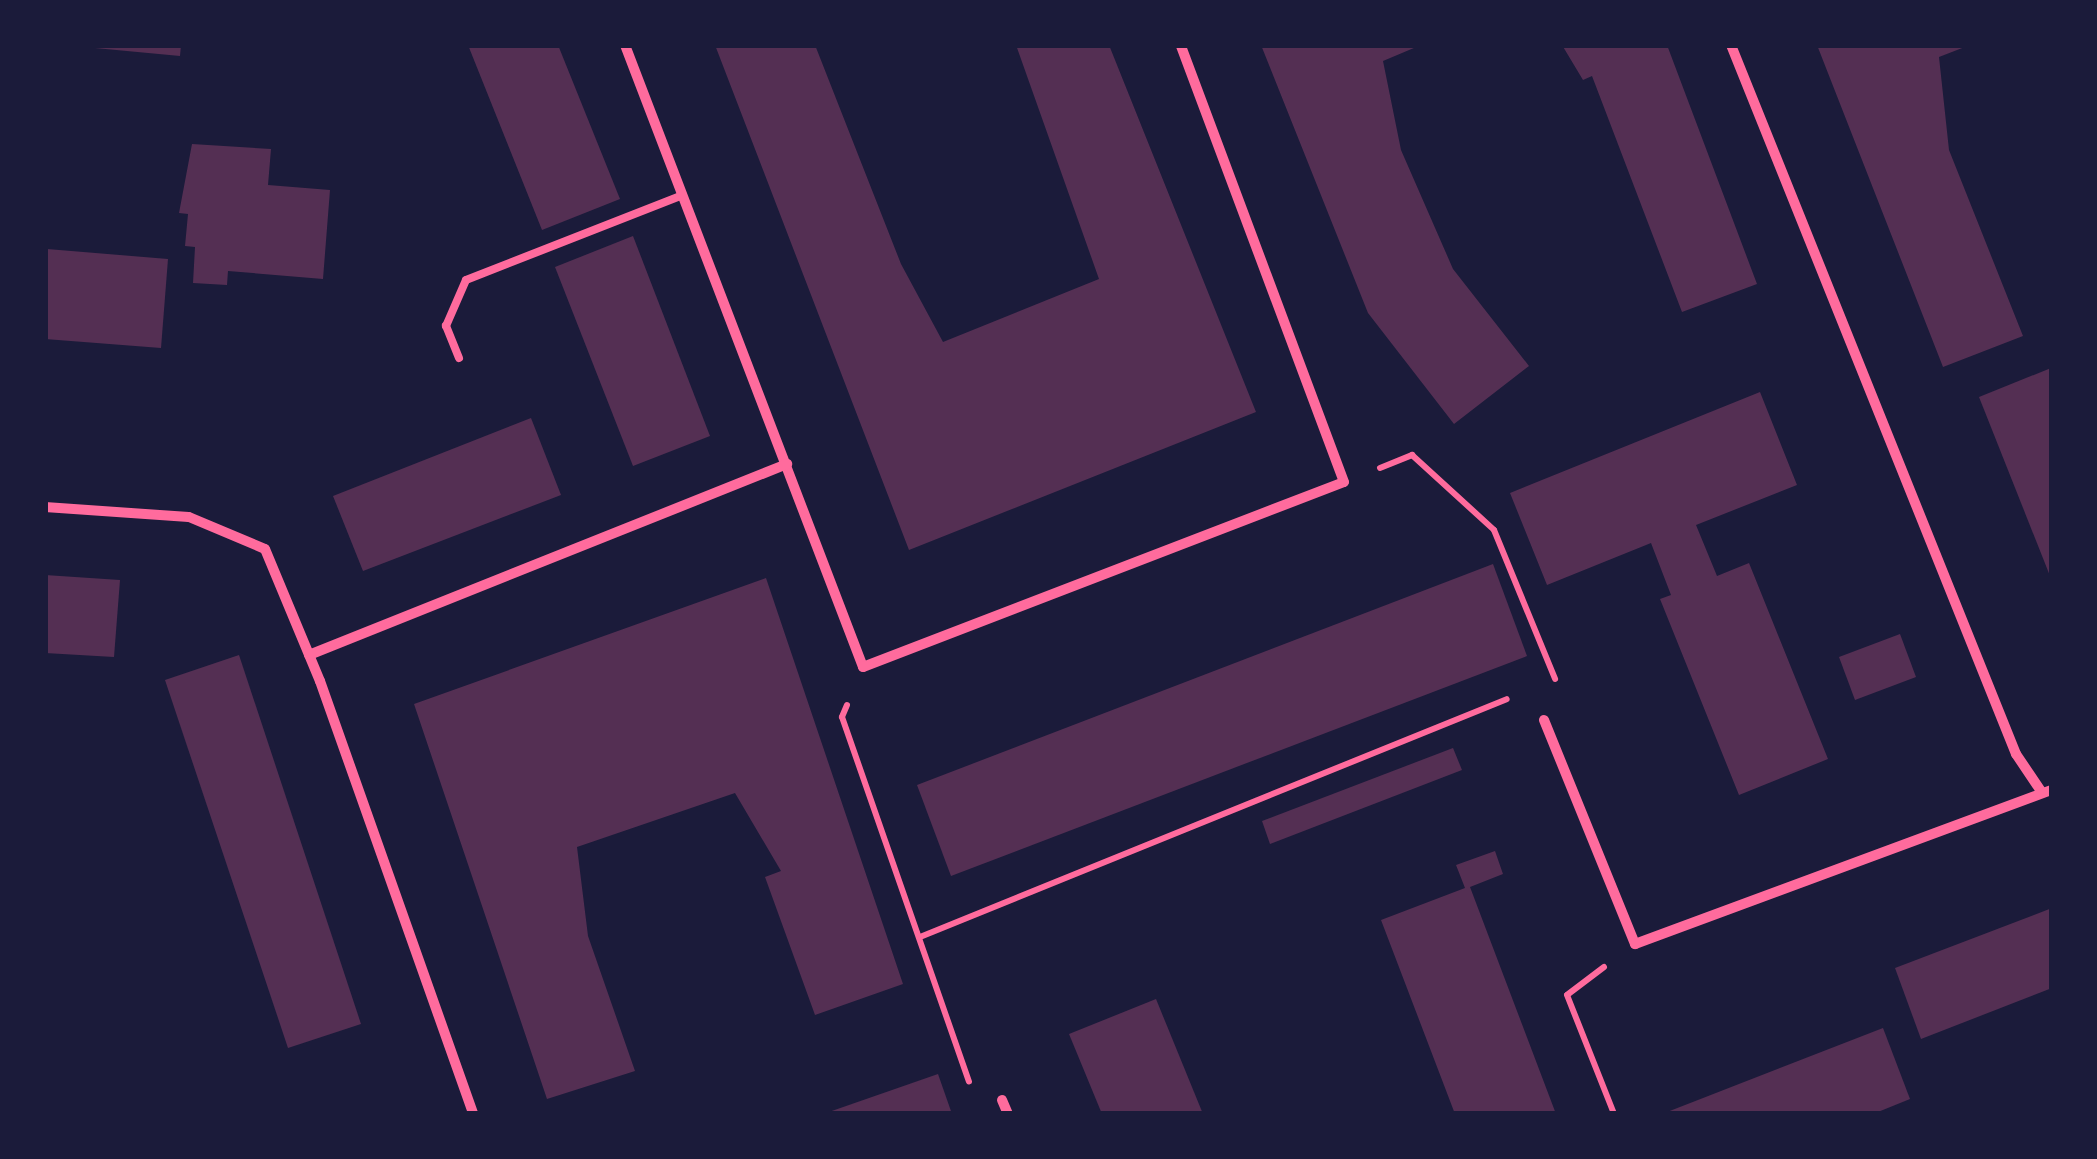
<!DOCTYPE html>
<html>
<head>
<meta charset="utf-8">
<style>
  body { margin:0 }
  #map { position:relative; width:2097px; height:1159px; overflow:hidden; background:#1b1b3a; font-family:"Nunito Sans",sans-serif }
  div>[style] { position:absolute }
  .building>* { inset:0; background:#542f53 }
  .path>* { height:6px; margin:-3px; padding:0 3px; transform-origin:3px; border-radius:3px; background:#ff6b9d }
  .service>* { height:8px; margin:-4px; padding:0 4px; transform-origin:4px; border-radius:4px; background:#ff6b9d }
  .minor>* { height:10px; margin:-5px; padding:0 5px; transform-origin:5px; border-radius:5px; background:#ff6b9d }
  span { translate:-50% -50%; white-space:nowrap; text-align:center; line-height:1.15; -webkit-text-stroke:9px #1b1b3a; paint-order:stroke }
  .frame { position:absolute; inset:0; border:48px solid #1b1b3a; pointer-events:none }
</style>
</head>
<body>
<div id="map">
  <div class="building">
    <div style="clip-path:polygon(63px 45px,181px 45px,180px 56px)"></div>
    <div style="clip-path:polygon(468px 45px,558px 45px,620px 199px,542px 230px)"></div>
    <div style="clip-path:polygon(715px 45px,815px 45px,901px 264px,943px 342px,1099px 279px,1016px 45px,1109px 45px,1256px 412px,909px 550px)"></div>
    <div style="clip-path:polygon(1261px 45px,1421px 45px,1383px 61px,1401px 150px,1453px 269px,1529px 366px,1454px 424px,1368px 313px)"></div>
    <div style="clip-path:polygon(1562px 45px,1667px 45px,1757px 284px,1682px 312px,1592px 76px,1583px 80px)"></div>
    <div style="clip-path:polygon(1817px 45px,1970px 45px,1939px 57px,1949px 150px,2023px 336px,1943px 367px)"></div>
    <div style="clip-path:polygon(192px 144px,271px 149px,268px 185px,330px 190px,323px 279px,228px 271px,227px 285px,193px 283px,195px 247px,185px 246px,188px 214px,179px 213px)"></div>
    <div style="clip-path:polygon(633px 236px,710px 436px,633px 466px,555px 267px)"></div>
    <div style="clip-path:polygon(47px 249px,168px 259px,161px 348px,45px 339px)"></div>
    <div style="clip-path:polygon(2051px 368px,2052px 371px,2052px 581px,1979px 397px)"></div>
    <div style="clip-path:polygon(1760px 392px,1797px 485px,1696px 525px,1717px 576px,1749px 563px,1828px 759px,1739px 795px,1660px 599px,1671px 595px,1651px 543px,1547px 585px,1510px 493px)"></div>
    <div style="clip-path:polygon(531px 418px,561px 495px,363px 571px,333px 496px)"></div>
    <div style="clip-path:polygon(1493px 564px,1527px 656px,951px 876px,917px 785px)"></div>
    <div style="clip-path:polygon(45px 575px,120px 580px,114px 657px,45px 653px)"></div>
    <div style="clip-path:polygon(766px 578px,903px 984px,815px 1015px,765px 877px,781px 871px,735px 793px,577px 847px,588px 936px,635px 1071px,547px 1099px,414px 704px)"></div>
    <div style="clip-path:polygon(1900px 634px,1916px 677px,1855px 700px,1839px 657px)"></div>
    <div style="clip-path:polygon(239px 655px,361px 1024px,288px 1048px,165px 680px)"></div>
    <div style="clip-path:polygon(1453px 748px,1462px 770px,1270px 844px,1262px 821px)"></div>
    <div style="clip-path:polygon(1495px 851px,1503px 874px,1470px 887px,1556px 1114px,1455px 1114px,1381px 920px,1465px 888px,1456px 865px)"></div>
    <div style="clip-path:polygon(2052px 908px,2052px 988px,1921px 1039px,1895px 968px)"></div>
    <div style="clip-path:polygon(1156px 999px,1203px 1114px,1102px 1114px,1069px 1034px)"></div>
    <div style="clip-path:polygon(1883px 1028px,1910px 1099px,1873px 1114px,1662px 1114px)"></div>
    <div style="clip-path:polygon(938px 1074px,952px 1114px,826px 1114px,826px 1113px)"></div>
  </div>
  <div class="path">
    <div style="left:1380px;top:468px;width:35px;rotate:-22deg"></div>
    <div style="left:1412px;top:455px;width:111px;rotate:42.4deg"></div>
    <div style="left:1494px;top:530px;width:161px;rotate:67.7deg"></div>
    <div style="left:847px;top:705px;width:13px;rotate:113deg"></div>
    <div style="left:842px;top:717px;width:386px;rotate:70.8deg"></div>
    <div style="left:920px;top:937px;width:633px;rotate:-22.07deg"></div>
    <div style="left:1604px;top:967px;width:46px;rotate:142.9deg"></div>
    <div style="left:1567px;top:995px;width:128px;rotate:68.4deg"></div>
  </div>
  <div class="service">
    <div style="left:459px;top:358px;width:35px;rotate:-112deg"></div>
    <div style="left:446px;top:326px;width:50px;rotate:-66.5deg"></div>
    <div style="left:466px;top:280px;width:233px;rotate:-21.4deg"></div>
  </div>
  <div class="minor">
    <div style="left:625px;top:45px;width:666px;rotate:69.06deg"></div>
    <div style="left:863px;top:667px;width:515px;rotate:-21.04deg"></div>
    <div style="left:1344px;top:482px;width:466px;rotate:-110.5deg"></div>
    <div style="left:1731px;top:45px;width:764px;rotate:68.1deg"></div>
    <div style="left:2016px;top:754px;width:45px;rotate:56deg"></div>
    <div style="left:45px;top:507px;width:144px;rotate:4deg"></div>
    <div style="left:189px;top:517px;width:82px;rotate:22.8deg"></div>
    <div style="left:265px;top:549px;width:143px;rotate:67.4deg"></div>
    <div style="left:320px;top:681px;width:459px;rotate:70.5deg"></div>
    <div style="left:309px;top:655px;width:515px;rotate:-21.78deg"></div>
    <div style="left:1544px;top:720px;width:242px;rotate:67.9deg"></div>
    <div style="left:1635px;top:944px;width:445px;rotate:-20.3deg"></div>
    <div style="left:1002px;top:1100px;width:15px;rotate:67deg"></div>
  </div>
  <div class="frame"></div>
</div>
</body>
</html>
